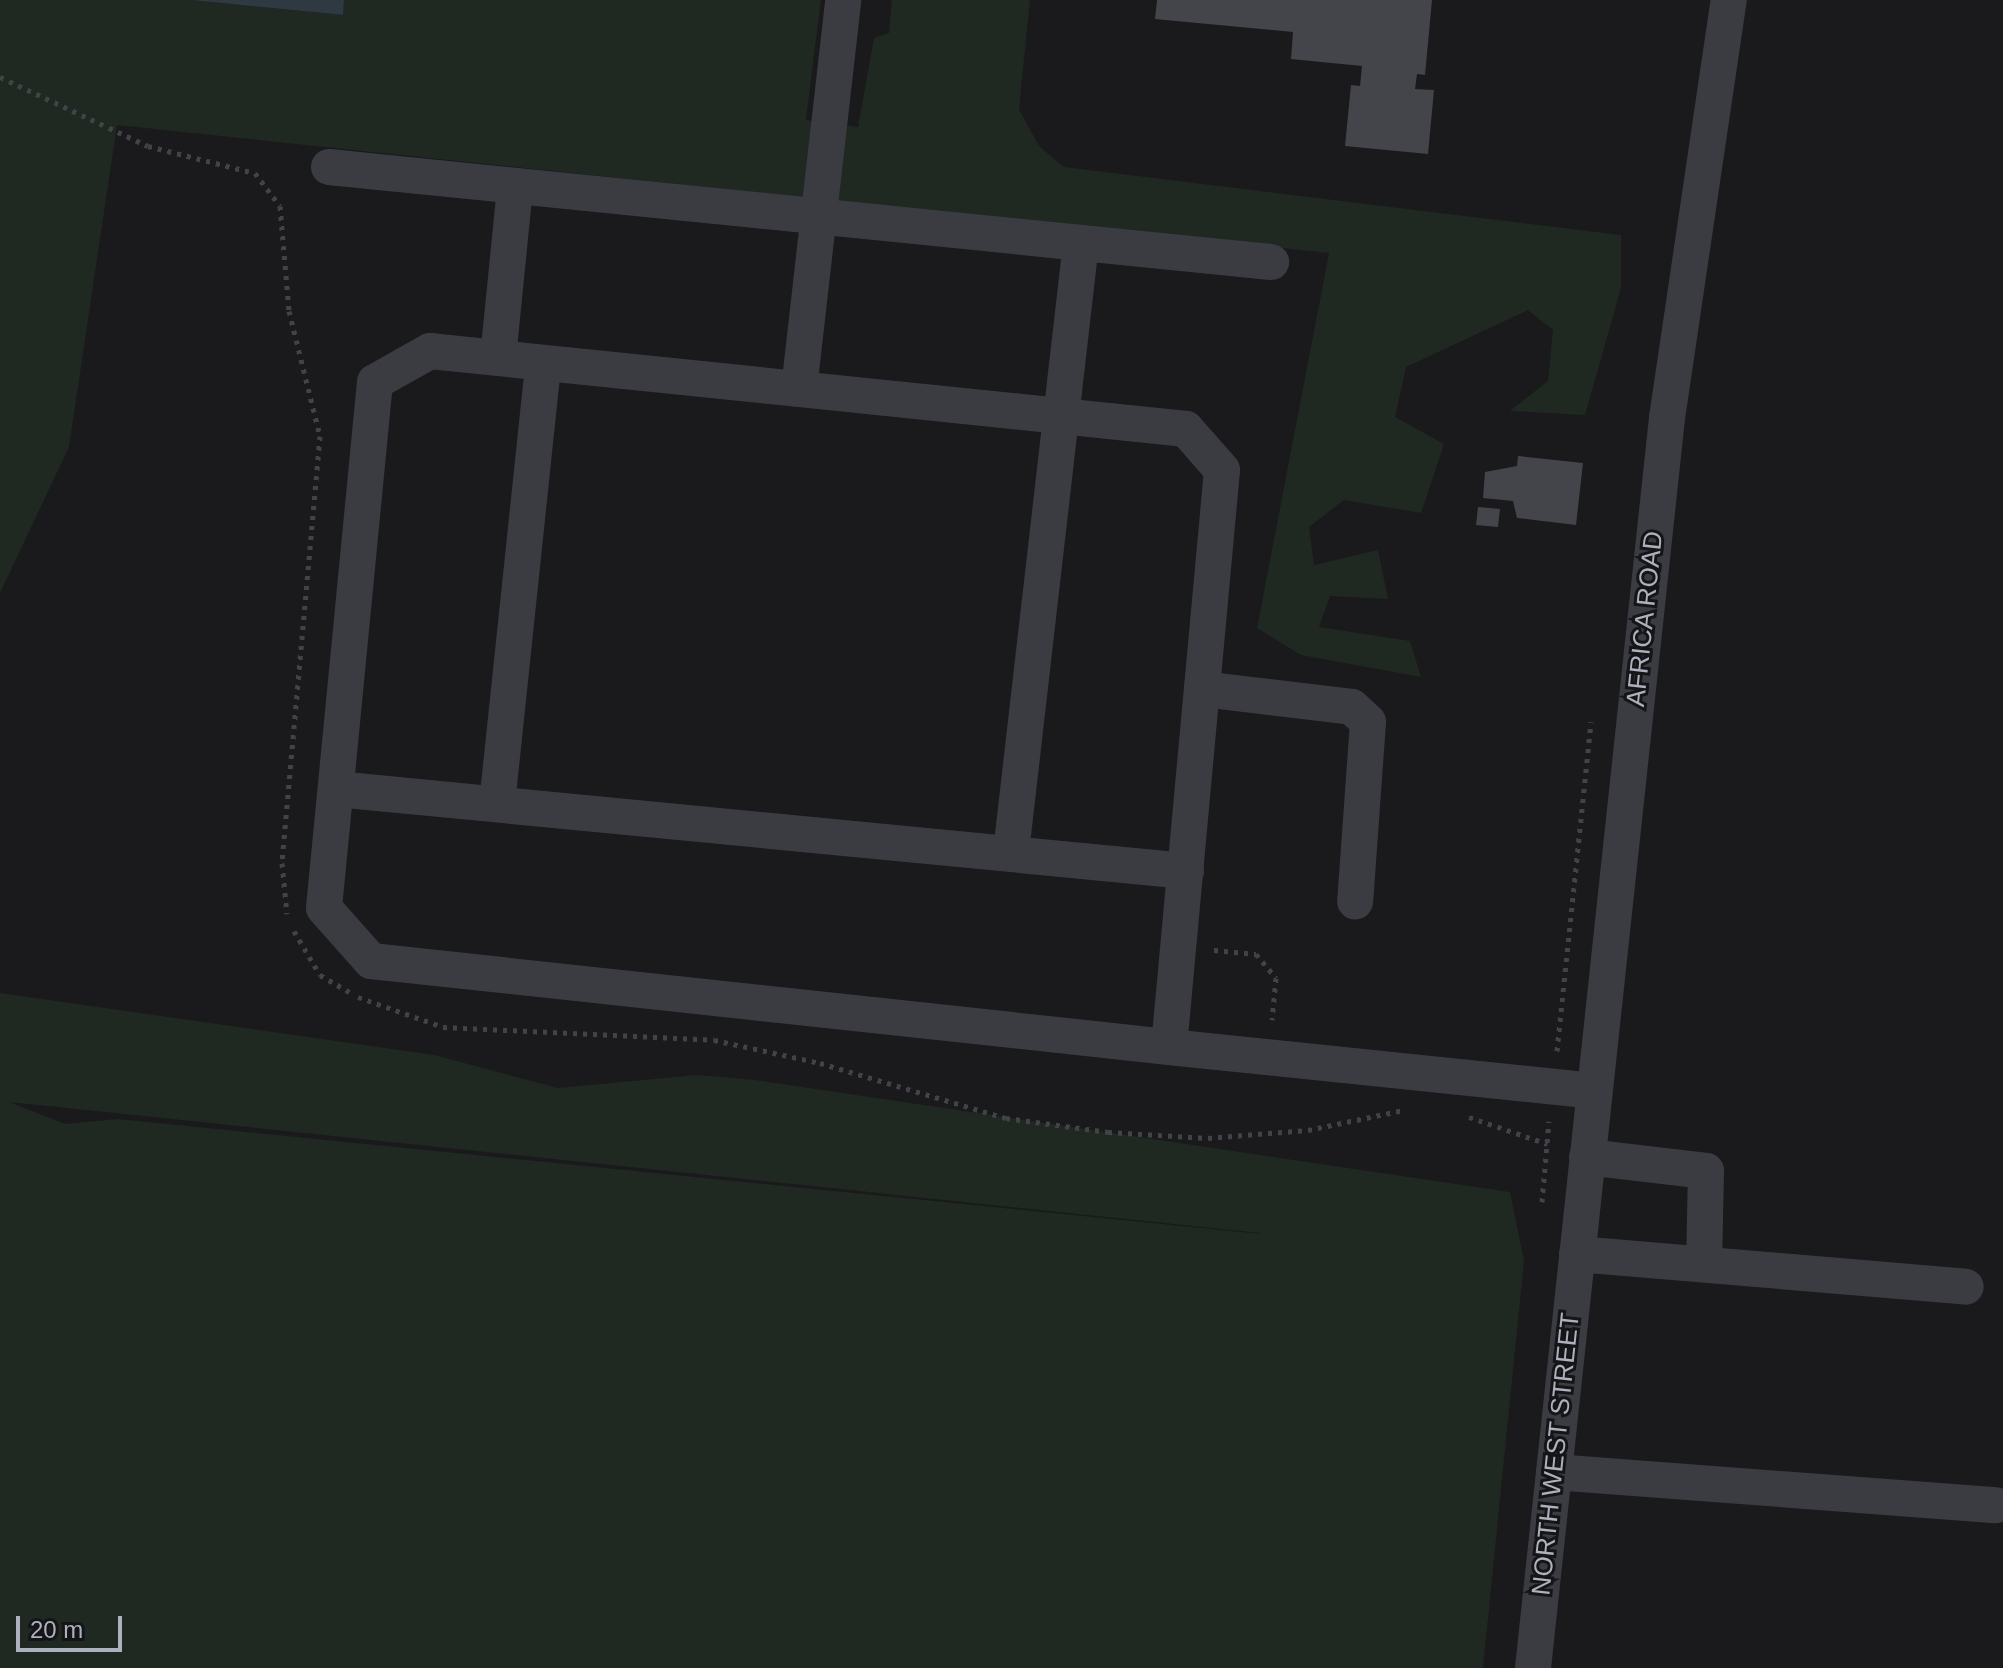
<!DOCTYPE html>
<html>
<head>
<meta charset="utf-8">
<style>
  body { margin:0 }
  #map { position:relative; width:2003px; height:1668px; overflow:hidden; background:#1a1a1d; font-family:Arial,sans-serif }
  div>[style] { position:absolute }
  .green>* { inset:0; background:#1f2821 }
  .water>* { inset:0; background:#2e3942 }
  .building>* { inset:0; background:#44454a }
  .path>* { height:5px; margin-top:-2.5px; transform-origin:0; background:repeating-linear-gradient(90deg,#414349 0 4px,transparent 0 10px) }
  .minor>* { height:36px; margin:-18px; padding:0 18px; transform-origin:18px; border-radius:18px; background:#3b3c42 }
  span { translate:-50% -50%; white-space:nowrap; text-align:center; line-height:1.15; -webkit-text-stroke:6px #151518; paint-order:stroke }
  .street-label { font-size:26px; color:#acb1bd }
  .scale { position:absolute; left:16px; top:1616px; width:106px; height:36px; box-sizing:border-box; border:4px solid #acb1bd; border-top:0; padding-left:10px; font-size:24px; line-height:28px; white-space:nowrap; color:#acb1bd; -webkit-text-stroke:6px #151518; paint-order:stroke }
</style>
</head>
<body>
<div id="map">
  <div class="green">
    <div style="clip-path:polygon(0 0,191px 0,342px 15px,344px 0,821px 0,806px 120px,858px 127px,874px 38px,889px 33px,892px 0,1030px 0,1019px 109px,1039px 146px,1064px 167px,1621px 235px,1621px 288px,1585px 415px,1510px 411px,1548px 381px,1553px 330px,1528px 310px,1406px 367px,1395px 417px,1444px 444px,1421px 513px,1344px 500px,1309px 527px,1314px 565px,1378px 550px,1388px 599px,1330px 596px,1319px 627px,1410px 641px,1421px 677px,1301px 655px,1257px 628px,1329px 253px,117px 125px,69px 447px,0 593px)"></div>
    <div style="clip-path:polygon(evenodd,0 993px,434px 1055px,558px 1088px,697px 1075px,755px 1080px,1510px 1192px,1524px 1261px,1483px 1668px,0 1668px,0 993px,9px 1102px,1260px 1233px,1261px 1234px,118px 1119px,65px 1124px,9px 1102px)"></div>
  </div>
  <div class="water">
    <div style="clip-path:polygon(191px 0,344px 0,343px 15px)"></div>
  </div>
  <div class="building">
    <div style="clip-path:polygon(1157px 0,1432px 0,1425px 75px,1417px 74px,1415px 89px,1434px 90px,1428px 154px,1345px 146px,1351px 85px,1360px 86px,1362px 66px,1291px 59px,1293px 32px,1155px 19px)"></div>
    <div style="clip-path:polygon(1518px 456px,1583px 463px,1576px 525px,1517px 518px,1513px 501px,1483px 498px,1485px 472px,1517px 466px)"></div>
    <div style="clip-path:polygon(1478px 507px,1500px 509px,1498px 527px,1476px 525px)"></div>
  </div>
  <div class="path">
    <div style="left:0;top:77px;width:163px;rotate:25deg"></div>
    <div style="left:148px;top:146px;width:110px;rotate:14.2deg"></div>
    <div style="left:255px;top:173px;width:41px;rotate:52.9deg"></div>
    <div style="left:280px;top:206px;width:105px;rotate:85.1deg"></div>
    <div style="left:289px;top:311px;width:129px;rotate:76.1deg"></div>
    <div style="left:320px;top:436px;width:429px;rotate:95.1deg"></div>
    <div style="left:282px;top:863px;width:51px;rotate:84.4deg"></div>
    <div style="left:294px;top:931px;width:51px;rotate:59.4deg"></div>
    <div style="left:320px;top:975px;width:34px;rotate:30deg"></div>
    <div style="left:1214px;top:950px;width:42px;rotate:5.4deg"></div>
    <div style="left:1256px;top:954px;width:31px;rotate:50deg"></div>
    <div style="left:1276px;top:978px;width:42px;rotate:95.4deg"></div>
    <div style="left:358px;top:997px;width:90px;rotate:19.4deg"></div>
    <div style="left:443px;top:1027px;width:271px;rotate:2.7deg"></div>
    <div style="left:714px;top:1040px;width:108px;rotate:12.2deg"></div>
    <div style="left:820px;top:1063px;width:194px;rotate:16.5deg"></div>
    <div style="left:1006px;top:1118px;width:103px;rotate:7.8deg"></div>
    <div style="left:1108px;top:1132px;width:100px;rotate:3.4deg"></div>
    <div style="left:1208px;top:1138px;width:100px;rotate:-4.6deg"></div>
    <div style="left:1308px;top:1130px;width:98px;rotate:-11.8deg"></div>
    <div style="left:1557px;top:1051px;width:331px;rotate:-84.1deg"></div>
    <div style="left:1469px;top:1117px;width:83px;rotate:18.9deg"></div>
    <div style="left:1542px;top:1202px;width:81px;rotate:-85.1deg"></div>
  </div>
  <div class="minor">
    <div style="left:329px;top:167px;width:947px;rotate:5.76deg"></div>
    <div style="left:498px;top:358px;width:172px;rotate:-84.3deg"></div>
    <div style="left:799px;top:389px;width:391px;rotate:-83.5deg"></div>
    <div style="left:1202px;top:689px;width:151px;rotate:6.8deg"></div>
    <div style="left:1352px;top:707px;width:22px;rotate:43deg"></div>
    <div style="left:1368px;top:722px;width:180px;rotate:94.1deg"></div>
    <div style="left:336px;top:789px;width:854px;rotate:5.51deg"></div>
    <div style="left:497px;top:804px;width:443px;rotate:-84deg"></div>
    <div style="left:1011px;top:852px;width:613px;rotate:-83.44deg"></div>
    <div style="left:1169px;top:1047px;width:579px;rotate:-84.75deg"></div>
    <div style="left:1222px;top:470px;width:55px;rotate:-131.3deg"></div>
    <div style="left:1186px;top:429px;width:760px;rotate:-174.11deg"></div>
    <div style="left:430px;top:351px;width:63px;rotate:150.6deg"></div>
    <div style="left:375px;top:382px;width:528px;rotate:95.54deg"></div>
    <div style="left:324px;top:908px;width:71px;rotate:48.4deg"></div>
    <div style="left:371px;top:961px;width:803px;rotate:6.15deg"></div>
    <div style="left:1169px;top:1047px;width:427px;rotate:5.9deg"></div>
    <div style="left:1587px;top:1157px;width:120px;rotate:6.7deg"></div>
    <div style="left:1706px;top:1171px;width:92px;rotate:91.2deg"></div>
    <div style="left:1577px;top:1254px;width:390px;rotate:4.8deg"></div>
    <div style="left:1554px;top:1472px;width:443px;rotate:4.3deg"></div>
    <div style="left:1533px;top:1668px;width:1257px;rotate:-83.88deg"></div>
    <div style="left:1667px;top:418px;width:423px;rotate:-81.6deg"></div>
  </div>
  <div class="street-label">
    <span style="left:1645px;top:619px;rotate:-84deg">AFRICA ROAD</span>
    <span style="left:1556px;top:1454px;rotate:-84deg">NORTH WEST STREET</span>
  </div>
  <div class="scale">20 m</div>
</div>
</body>
</html>
